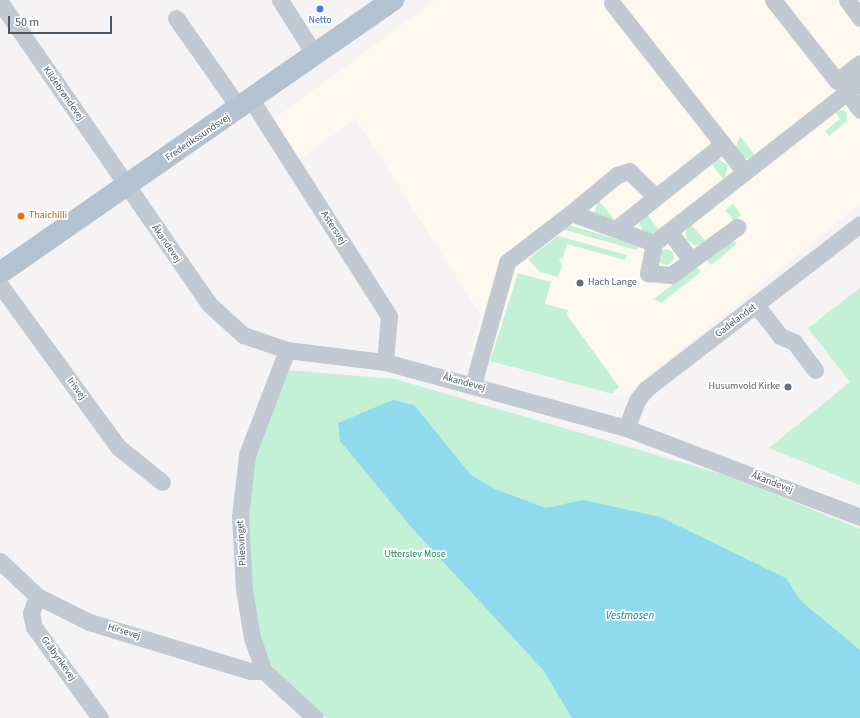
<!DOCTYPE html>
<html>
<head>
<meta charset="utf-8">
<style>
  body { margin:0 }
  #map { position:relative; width:860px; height:718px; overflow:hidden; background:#f5f3f3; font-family:"Source Sans 3",sans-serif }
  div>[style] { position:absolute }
  .commercial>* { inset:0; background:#fdf9ef }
  .green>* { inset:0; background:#c3f1d5 }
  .round { border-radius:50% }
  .water>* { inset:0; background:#90daee }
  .minor>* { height:17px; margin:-8.5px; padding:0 8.5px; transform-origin:8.5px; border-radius:8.5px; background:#c1cad2 }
  .major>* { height:22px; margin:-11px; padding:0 11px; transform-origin:11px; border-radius:11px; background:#b3c2d1 }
  .dots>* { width:11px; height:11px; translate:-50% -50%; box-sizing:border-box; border:2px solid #fff; border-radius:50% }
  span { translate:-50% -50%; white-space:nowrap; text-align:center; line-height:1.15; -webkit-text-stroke:3.5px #fff; paint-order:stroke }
  .shop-label { font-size:10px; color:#366cbe }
  .street-label { font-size:10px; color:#4a5661 }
  .food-label { font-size:10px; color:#c56008 }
  .left { translate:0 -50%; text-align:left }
  .service-label { font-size:10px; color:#4e5e75 }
  .worship-label { font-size:10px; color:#5b616d }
  .right { translate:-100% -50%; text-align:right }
  .park-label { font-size:10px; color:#17864f }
  .water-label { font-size:11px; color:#0c7c9b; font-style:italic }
  .scale { position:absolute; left:8px; top:16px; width:104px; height:18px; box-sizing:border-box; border:2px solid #4a5661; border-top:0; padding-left:5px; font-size:12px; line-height:14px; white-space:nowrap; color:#4a5661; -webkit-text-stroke:3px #fff; paint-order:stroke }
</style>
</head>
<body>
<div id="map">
  <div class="commercial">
    <div style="clip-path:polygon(435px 0,860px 0,860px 204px,623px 397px,469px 356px,481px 316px,356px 119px,299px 159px,274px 119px)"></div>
  </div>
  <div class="green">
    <div style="clip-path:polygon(843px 110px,847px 113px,847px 121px,829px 136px,825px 131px,840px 119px,835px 112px)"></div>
    <div style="clip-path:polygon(740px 136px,755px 156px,751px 159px,743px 158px,735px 150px)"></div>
    <div style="clip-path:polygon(718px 159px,728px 165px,724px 180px,709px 161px)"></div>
    <div style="clip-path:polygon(598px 200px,614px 219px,608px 221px,594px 214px)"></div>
    <div style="clip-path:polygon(733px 204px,741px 215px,734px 221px,725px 210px)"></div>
    <div style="clip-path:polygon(645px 212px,659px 230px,651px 234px,643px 232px,639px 221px)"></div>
    <div style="clip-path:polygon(690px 223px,706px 242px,695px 246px,687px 240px,685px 233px)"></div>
    <div style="clip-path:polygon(566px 224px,640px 246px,636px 250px,561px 229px)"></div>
    <div style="clip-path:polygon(558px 236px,627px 255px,625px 260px,567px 244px,563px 258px,559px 259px,562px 266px,558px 277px,540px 272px,528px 259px)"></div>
    <div style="clip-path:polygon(732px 239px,737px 244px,711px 265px,706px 259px)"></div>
    <div class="round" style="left:658px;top:249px;width:16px;height:16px"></div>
    <div style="clip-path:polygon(696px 266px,701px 272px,661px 303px,654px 299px)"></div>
    <div style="clip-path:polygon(518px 273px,551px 282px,545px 304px,568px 310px,567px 315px,619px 387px,612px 394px,490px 361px)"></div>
    <div style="clip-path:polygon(860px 288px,860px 485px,769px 448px,850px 382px,808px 328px)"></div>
    <div style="clip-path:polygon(287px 370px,395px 379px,732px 477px,860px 529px,860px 718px,327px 718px,276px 674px,257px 631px,246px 523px,254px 455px)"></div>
  </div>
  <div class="water">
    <div style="clip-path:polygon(393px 400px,414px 405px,471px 475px,495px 489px,546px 508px,583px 500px,660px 517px,786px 578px,801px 601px,860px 650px,860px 718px,572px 718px,543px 670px,412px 528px,340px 441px,338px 423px)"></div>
  </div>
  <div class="minor">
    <div style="left:280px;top:0;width:65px;rotate:57.5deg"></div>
    <div style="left:773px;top:0;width:103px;rotate:51.7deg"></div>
    <div style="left:837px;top:81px;width:29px;rotate:-38deg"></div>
    <div style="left:847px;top:0;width:22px;rotate:54deg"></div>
    <div style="left:0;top:2px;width:367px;rotate:55.3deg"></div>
    <div style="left:209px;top:304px;width:46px;rotate:42.4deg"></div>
    <div style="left:243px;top:335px;width:46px;rotate:18.8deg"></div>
    <div style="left:287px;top:350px;width:99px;rotate:7deg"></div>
    <div style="left:385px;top:362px;width:250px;rotate:15.3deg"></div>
    <div style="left:626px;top:428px;width:250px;rotate:20.8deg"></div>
    <div style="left:612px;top:3px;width:214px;rotate:51.8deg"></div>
    <div style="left:176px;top:18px;width:111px;rotate:54.9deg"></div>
    <div style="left:847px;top:92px;width:22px;rotate:54deg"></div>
    <div style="left:252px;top:101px;width:255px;rotate:57.5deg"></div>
    <div style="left:389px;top:316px;width:46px;rotate:95deg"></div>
    <div style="left:571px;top:213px;width:60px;rotate:-39.6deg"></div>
    <div style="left:617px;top:175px;width:13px;rotate:-18deg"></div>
    <div style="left:629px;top:171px;width:37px;rotate:44deg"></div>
    <div style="left:616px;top:229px;width:137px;rotate:-38.5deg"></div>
    <div style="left:669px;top:231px;width:36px;rotate:53deg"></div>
    <div style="left:654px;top:243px;width:31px;rotate:101deg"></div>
    <div style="left:648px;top:273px;width:23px;rotate:5deg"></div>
    <div style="left:671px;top:275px;width:82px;rotate:-36deg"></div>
    <div style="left:0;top:285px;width:200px;rotate:53.9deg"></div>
    <div style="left:118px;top:447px;width:56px;rotate:38.5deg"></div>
    <div style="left:756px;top:305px;width:39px;rotate:52deg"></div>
    <div style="left:780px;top:336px;width:15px;rotate:23deg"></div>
    <div style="left:794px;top:342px;width:35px;rotate:53deg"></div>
    <div style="left:287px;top:350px;width:112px;rotate:110.9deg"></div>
    <div style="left:247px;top:455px;width:61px;rotate:96.5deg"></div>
    <div style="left:240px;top:516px;width:73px;rotate:86.9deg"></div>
    <div style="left:244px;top:589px;width:50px;rotate:80.7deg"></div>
    <div style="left:252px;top:638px;width:35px;rotate:70deg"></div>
    <div style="left:264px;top:671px;width:69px;rotate:42.7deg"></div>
    <div style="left:473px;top:385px;width:128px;rotate:-74.5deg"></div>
    <div style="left:507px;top:262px;width:81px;rotate:-37.4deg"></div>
    <div style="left:571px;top:213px;width:88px;rotate:19.9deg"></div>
    <div style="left:654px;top:243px;width:261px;rotate:-38deg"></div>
    <div style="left:626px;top:428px;width:31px;rotate:-68deg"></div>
    <div style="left:638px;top:399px;width:13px;rotate:-51deg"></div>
    <div style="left:646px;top:389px;width:270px;rotate:-37.6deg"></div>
    <div style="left:0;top:561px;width:51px;rotate:43.4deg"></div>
    <div style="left:37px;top:596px;width:58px;rotate:26.6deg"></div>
    <div style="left:89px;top:622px;width:168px;rotate:16.9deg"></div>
    <div style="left:250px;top:671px;width:14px"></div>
    <div style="left:37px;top:596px;width:18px;rotate:109deg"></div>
    <div style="left:31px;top:613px;width:14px;rotate:78deg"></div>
    <div style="left:34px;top:627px;width:112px;rotate:54deg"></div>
  </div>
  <div class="major">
    <div style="left:0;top:273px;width:479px;rotate:-34.8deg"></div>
  </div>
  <div class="dots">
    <div style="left:320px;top:9px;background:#3f7fe0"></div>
    <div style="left:21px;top:216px;background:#e8710a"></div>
    <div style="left:580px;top:283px;background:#5c6f8a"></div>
    <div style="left:788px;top:387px;background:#6b7280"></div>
  </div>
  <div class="shop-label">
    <span style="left:320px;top:21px">Netto</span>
  </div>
  <div class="street-label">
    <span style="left:63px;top:94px;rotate:55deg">Kildebrøndevej</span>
    <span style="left:198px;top:138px;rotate:-34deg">Frederikssundsvej</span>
    <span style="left:333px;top:228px;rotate:57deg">Astersvej</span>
    <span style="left:166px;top:244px;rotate:55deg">Åkandevej</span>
    <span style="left:736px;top:321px;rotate:-37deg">Gadelandet</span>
    <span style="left:464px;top:383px;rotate:15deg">Åkandevej</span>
    <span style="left:76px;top:389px;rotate:54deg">Irisvej</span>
    <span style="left:772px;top:483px;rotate:21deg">Åkandevej</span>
    <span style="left:242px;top:543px;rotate:-93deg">Pilesvinget</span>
    <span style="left:124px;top:632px;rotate:17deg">Hirsevej</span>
    <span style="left:58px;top:659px;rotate:54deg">Gråbynkevej</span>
  </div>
  <div class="food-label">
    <span class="left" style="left:29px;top:216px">Thaichilli</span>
  </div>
  <div class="service-label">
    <span class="left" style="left:588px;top:283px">Hach Lange</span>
  </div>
  <div class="worship-label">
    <span class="right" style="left:780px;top:387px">Husumvold Kirke</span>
  </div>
  <div class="park-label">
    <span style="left:415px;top:555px">Utterslev Mose</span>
  </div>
  <div class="water-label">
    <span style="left:630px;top:616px">Vestmosen</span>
  </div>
  <div class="scale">50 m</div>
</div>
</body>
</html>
